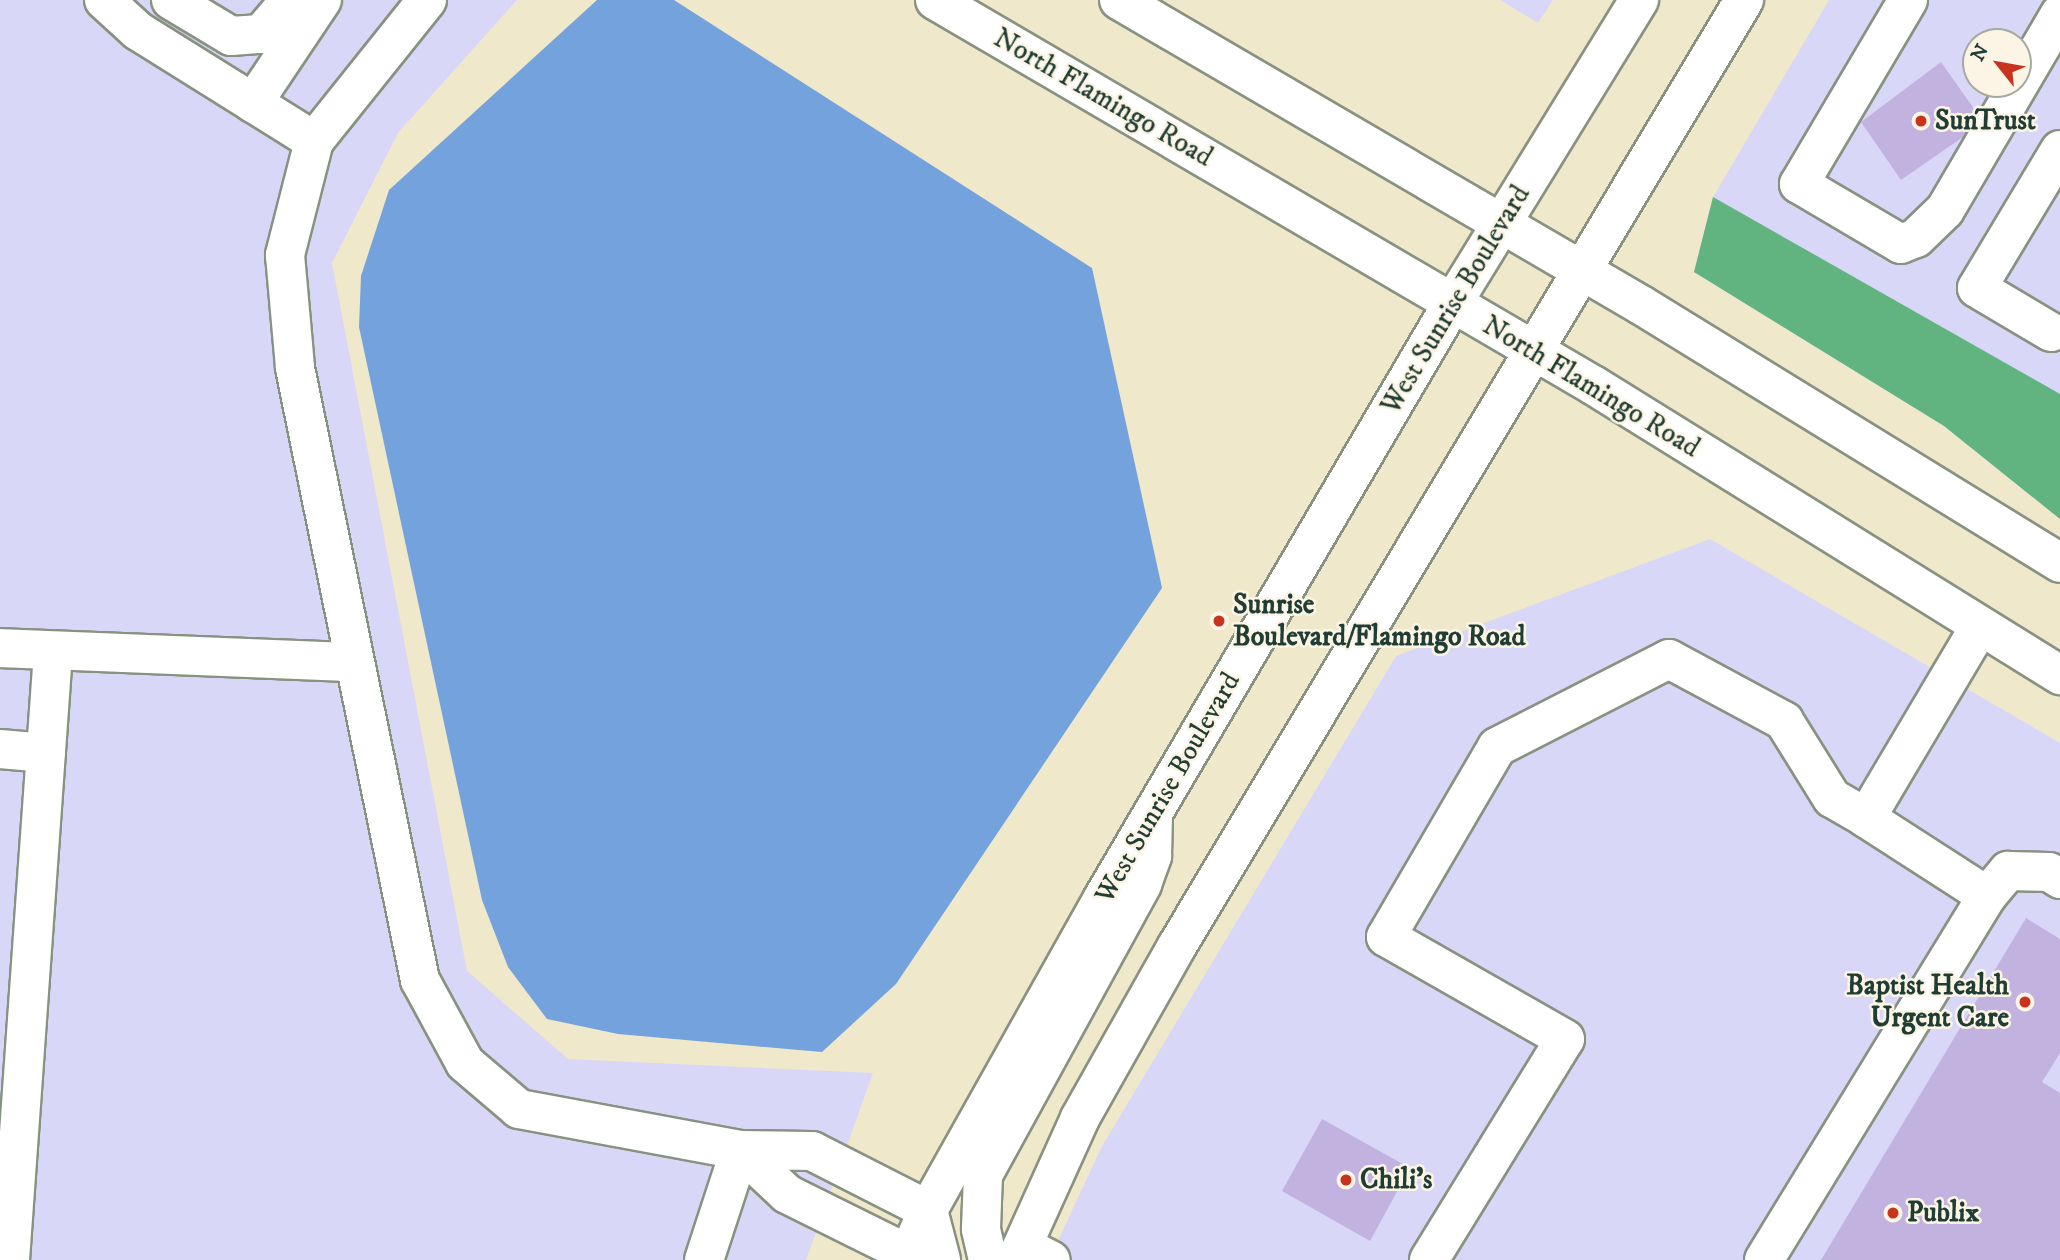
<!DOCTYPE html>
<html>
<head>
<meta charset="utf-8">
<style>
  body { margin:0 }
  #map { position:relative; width:2060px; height:1260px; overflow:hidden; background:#f0e8cb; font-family:"IM FELL DW Pica",serif }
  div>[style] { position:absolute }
  .built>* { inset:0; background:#d9d7f8 }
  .forest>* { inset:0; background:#61b380 }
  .water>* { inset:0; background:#74a2dc }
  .building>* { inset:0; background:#c2b2df }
  .roads { filter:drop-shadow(2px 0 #889280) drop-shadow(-2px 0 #889280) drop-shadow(0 2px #889280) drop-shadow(0 -2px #889280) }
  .minor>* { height:38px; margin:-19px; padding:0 19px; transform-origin:19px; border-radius:19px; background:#fff }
  .highway>* { height:38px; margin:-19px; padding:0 19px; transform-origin:19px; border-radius:19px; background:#fff }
  .dots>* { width:19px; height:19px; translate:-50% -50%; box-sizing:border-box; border:4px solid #fcf5e5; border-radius:50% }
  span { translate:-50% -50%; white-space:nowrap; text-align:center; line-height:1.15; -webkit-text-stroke:5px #fcf5e5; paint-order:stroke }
  .street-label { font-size:28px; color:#1f3d34 }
  .poi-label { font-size:28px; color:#1f3d34; font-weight:700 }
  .left { translate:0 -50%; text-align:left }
  .right { translate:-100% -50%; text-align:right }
  .north { position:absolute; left:1962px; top:28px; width:70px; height:70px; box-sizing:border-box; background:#fcf5e5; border:2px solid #a4ab9e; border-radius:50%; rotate:301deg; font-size:19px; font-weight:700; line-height:28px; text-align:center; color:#1f3d34 }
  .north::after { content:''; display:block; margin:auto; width:24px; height:32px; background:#c8321e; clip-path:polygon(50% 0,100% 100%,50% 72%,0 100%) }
</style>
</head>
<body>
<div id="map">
  <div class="built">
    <div style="clip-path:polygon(0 0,517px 0,398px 133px,332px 263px,467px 971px,568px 1059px,873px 1073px,806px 1260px,0 1260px)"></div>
    <div style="clip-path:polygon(1500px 0,1553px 0,1538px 23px)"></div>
    <div style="clip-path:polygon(evenodd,1829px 0,2060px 0,2060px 519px,1944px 426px,1694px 272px,1713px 197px,1829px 0,1976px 42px,2018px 42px,2018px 84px,1976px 84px,1976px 42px)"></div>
    <div style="clip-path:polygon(1710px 539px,2060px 743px,2060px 1260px,1049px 1260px,1102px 1146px,1396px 656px)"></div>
  </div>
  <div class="forest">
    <div style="clip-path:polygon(1713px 197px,2060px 394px,2060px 519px,1944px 426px,1694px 272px)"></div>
  </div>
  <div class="water">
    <div style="clip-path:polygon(597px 0,674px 0,1092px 268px,1162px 588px,896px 984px,822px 1052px,618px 1034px,547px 1019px,508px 967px,482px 900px,359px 327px,361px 276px,389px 190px)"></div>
  </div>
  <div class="building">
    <div style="clip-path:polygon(1941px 62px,1977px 113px,1963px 137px,1901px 180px,1861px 122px)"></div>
    <div style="clip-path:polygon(2026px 918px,2060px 939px,2060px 1053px,2042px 1082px,2060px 1093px,2060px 1260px,1821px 1260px)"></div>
    <div style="clip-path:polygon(1322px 1119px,1410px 1168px,1370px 1241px,1282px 1191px)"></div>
  </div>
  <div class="roads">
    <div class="minor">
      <div style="left:104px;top:0;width:46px;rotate:42.4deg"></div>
      <div style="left:138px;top:31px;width:208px;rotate:32deg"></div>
      <div style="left:171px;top:0;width:70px;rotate:31deg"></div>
      <div style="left:231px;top:36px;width:30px;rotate:-4deg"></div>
      <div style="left:261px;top:34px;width:45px;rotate:-49.5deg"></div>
      <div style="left:427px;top:0;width:181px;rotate:128.7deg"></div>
      <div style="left:314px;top:141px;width:118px;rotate:104.3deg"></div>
      <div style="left:285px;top:255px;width:113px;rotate:84.9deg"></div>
      <div style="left:295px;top:368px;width:625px;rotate:78.46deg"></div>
      <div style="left:420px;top:980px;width:94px;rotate:61.5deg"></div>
      <div style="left:465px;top:1063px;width:71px;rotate:40.4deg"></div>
      <div style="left:519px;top:1109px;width:225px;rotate:10.5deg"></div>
      <div style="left:740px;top:1150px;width:116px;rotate:108.1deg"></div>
      <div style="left:1908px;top:0;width:214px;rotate:120.6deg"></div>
      <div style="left:1799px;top:184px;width:118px;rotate:30.5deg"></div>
      <div style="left:1901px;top:244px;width:16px;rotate:-22deg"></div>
      <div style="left:1916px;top:238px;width:40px;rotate:-44deg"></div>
      <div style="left:1945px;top:210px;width:227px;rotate:-59.6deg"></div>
      <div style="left:253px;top:103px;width:124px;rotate:-56.2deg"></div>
      <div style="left:2051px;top:332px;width:86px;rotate:-149.3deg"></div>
      <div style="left:1977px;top:288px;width:161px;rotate:-59deg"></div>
      <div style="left:0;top:648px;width:354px;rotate:2.3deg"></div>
      <div style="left:0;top:749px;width:46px;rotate:5deg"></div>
      <div style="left:1987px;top:896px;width:33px;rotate:-50deg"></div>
      <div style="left:2008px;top:871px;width:41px;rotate:1.4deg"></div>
      <div style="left:2049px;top:872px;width:13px;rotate:32deg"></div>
      <div style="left:740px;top:1150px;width:72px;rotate:0.8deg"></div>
      <div style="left:812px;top:1151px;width:130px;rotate:27deg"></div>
      <div style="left:928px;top:1210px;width:52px;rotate:75.4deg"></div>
      <div style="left:740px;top:1150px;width:64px;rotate:43.1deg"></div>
      <div style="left:787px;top:1194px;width:135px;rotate:26.4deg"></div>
      <div style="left:1023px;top:1246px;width:31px;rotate:27deg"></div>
      <div style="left:10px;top:1260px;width:609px;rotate:-85.95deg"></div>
      <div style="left:988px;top:1260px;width:32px;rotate:-103deg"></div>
      <div style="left:981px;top:1229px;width:54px;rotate:-87.9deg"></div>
      <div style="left:983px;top:1175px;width:332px;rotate:-61.3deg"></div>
      <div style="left:1142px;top:884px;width:30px;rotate:-70deg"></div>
      <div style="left:1152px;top:856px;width:42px;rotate:-88.6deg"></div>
      <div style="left:1429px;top:1260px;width:259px;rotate:-58.4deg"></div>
      <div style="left:1565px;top:1039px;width:206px;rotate:-150.3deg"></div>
      <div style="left:1386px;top:937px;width:220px;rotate:-59.7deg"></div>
      <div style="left:1497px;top:747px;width:193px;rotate:-27.1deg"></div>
      <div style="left:1669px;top:659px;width:131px;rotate:28.3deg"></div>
      <div style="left:1784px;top:721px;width:91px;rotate:58.1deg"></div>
      <div style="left:1832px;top:798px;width:39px;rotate:30deg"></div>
      <div style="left:1764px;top:1260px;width:427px;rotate:-58.5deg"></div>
      <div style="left:1987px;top:896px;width:144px;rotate:-147.2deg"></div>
      <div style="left:1866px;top:818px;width:223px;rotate:-59.3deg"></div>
    </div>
    <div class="highway">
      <div style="left:935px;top:0;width:762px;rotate:30.33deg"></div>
      <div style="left:1593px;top:385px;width:550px;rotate:31.84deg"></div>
      <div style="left:1119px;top:0;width:605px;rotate:30.3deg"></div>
      <div style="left:1641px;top:305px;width:492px;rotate:31.6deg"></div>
      <div style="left:906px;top:1260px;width:55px;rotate:-66.3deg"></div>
      <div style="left:928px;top:1210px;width:358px;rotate:-60.7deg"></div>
      <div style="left:1103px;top:898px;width:689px;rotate:-59.56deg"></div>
      <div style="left:1452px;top:304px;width:357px;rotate:-58.4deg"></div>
      <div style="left:1016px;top:1260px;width:156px;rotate:-65.7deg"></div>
      <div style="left:1080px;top:1118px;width:197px;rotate:-60.6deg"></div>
      <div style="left:1177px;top:946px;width:1103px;rotate:-59.06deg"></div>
    </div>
  </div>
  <div class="dots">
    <div style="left:1921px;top:121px;background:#c8321e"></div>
    <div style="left:1219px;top:621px;background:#c8321e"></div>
    <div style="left:2025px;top:1002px;background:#c8321e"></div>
    <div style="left:1346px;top:1180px;background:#c8321e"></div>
    <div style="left:1893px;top:1213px;background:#c8321e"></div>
  </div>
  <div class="street-label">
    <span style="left:1103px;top:98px;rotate:30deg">North Flamingo Road</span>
    <span style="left:1456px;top:300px;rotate:-59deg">West Sunrise Boulevard</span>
    <span style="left:1591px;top:387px;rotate:31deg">North Flamingo Road</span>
    <span style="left:1168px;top:788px;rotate:-60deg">West Sunrise Boulevard</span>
  </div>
  <div class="poi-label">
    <span class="left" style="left:1935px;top:121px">SunTrust</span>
    <span class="left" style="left:1233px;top:621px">Sunrise<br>Boulevard/Flamingo Road</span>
    <span class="right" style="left:2009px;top:1002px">Baptist Health<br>Urgent Care</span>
    <span class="left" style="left:1360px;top:1180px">Chili's</span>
    <span class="left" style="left:1907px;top:1213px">Publix</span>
  </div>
  <div class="north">N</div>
</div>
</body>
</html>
